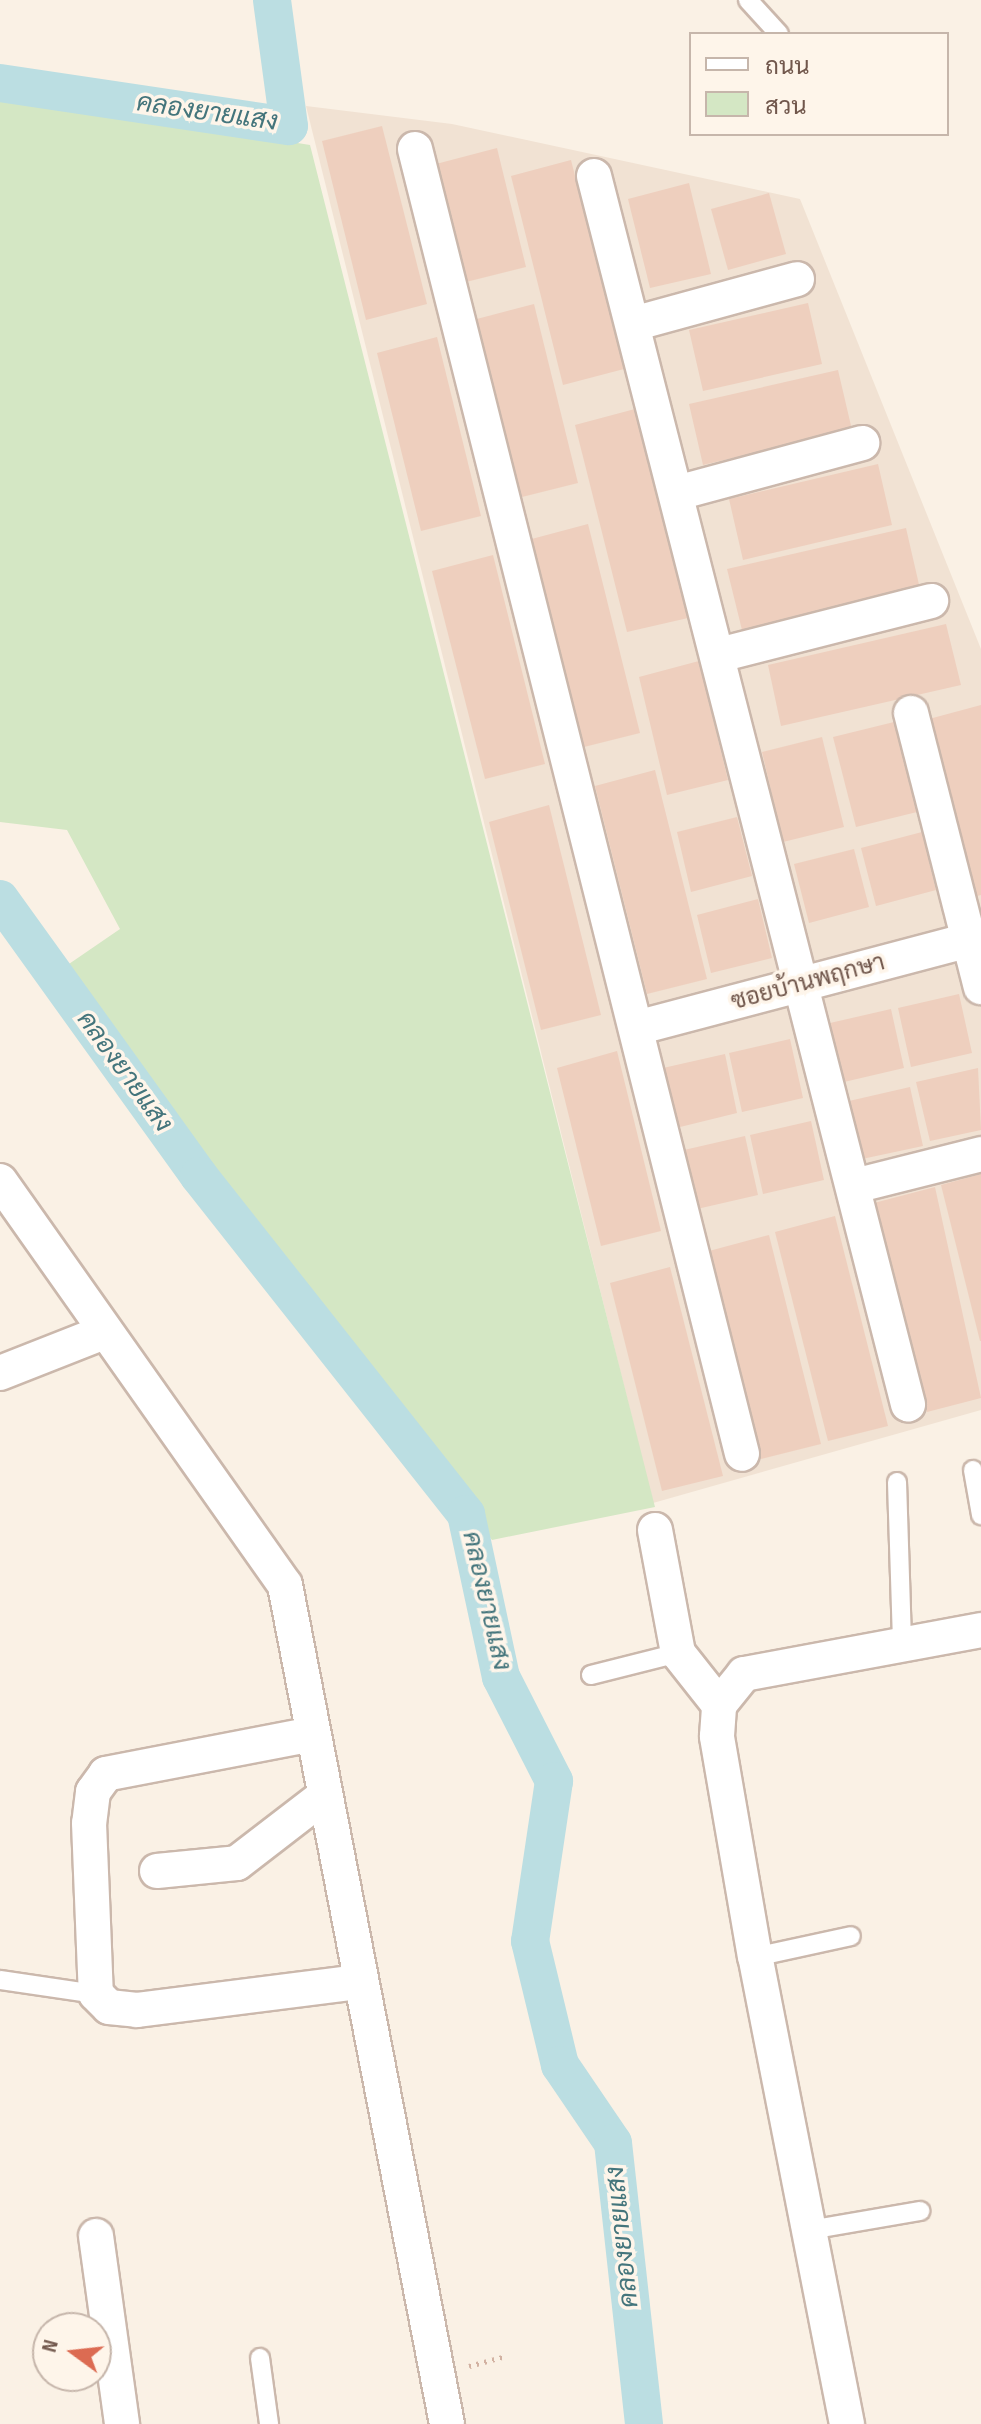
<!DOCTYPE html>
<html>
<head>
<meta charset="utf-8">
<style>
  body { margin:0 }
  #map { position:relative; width:981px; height:2424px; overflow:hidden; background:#faf1e5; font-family:"Sofia Sans Condensed",Sarabun,sans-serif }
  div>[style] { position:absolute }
  .residential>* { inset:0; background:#f1e2d3 }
  .green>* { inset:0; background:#d4e7c4 }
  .canal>* { height:38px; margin:-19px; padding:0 19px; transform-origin:19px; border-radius:19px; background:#bbdee2 }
  .building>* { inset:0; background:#eecfbe }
  .path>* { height:5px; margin-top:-2.5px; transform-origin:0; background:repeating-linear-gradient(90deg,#d2b2a2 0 2px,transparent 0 8px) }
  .roads { filter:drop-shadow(2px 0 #cbb8ac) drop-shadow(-2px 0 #cbb8ac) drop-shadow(0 2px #cbb8ac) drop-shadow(0 -2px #cbb8ac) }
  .service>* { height:18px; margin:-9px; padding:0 9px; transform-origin:9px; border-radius:9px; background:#fff }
  .minor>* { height:34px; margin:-17px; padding:0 17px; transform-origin:17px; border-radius:17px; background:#fff }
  span { translate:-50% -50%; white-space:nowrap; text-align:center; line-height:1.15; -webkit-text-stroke:7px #fef5ea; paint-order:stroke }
  .street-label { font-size:24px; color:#71574c }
  .water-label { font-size:26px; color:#44757c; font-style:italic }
  .legend { position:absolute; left:689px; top:32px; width:260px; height:104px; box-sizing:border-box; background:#fef5ea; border:2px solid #c6b6ab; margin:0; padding:10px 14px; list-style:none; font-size:24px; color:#71574c }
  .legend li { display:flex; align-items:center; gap:16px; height:40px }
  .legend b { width:40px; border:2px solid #c6b6ab }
  .north { position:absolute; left:32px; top:2312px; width:80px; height:80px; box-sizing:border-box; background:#fef5ea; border:2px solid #c6b6ab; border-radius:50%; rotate:285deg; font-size:22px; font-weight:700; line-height:32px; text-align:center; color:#71574c }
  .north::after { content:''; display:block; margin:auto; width:28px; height:36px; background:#dc6b52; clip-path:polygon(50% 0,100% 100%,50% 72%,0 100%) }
</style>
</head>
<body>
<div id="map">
  <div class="residential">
    <div style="clip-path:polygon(306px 106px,452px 124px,800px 199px,981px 649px,981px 1410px,653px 1503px)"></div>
  </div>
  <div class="green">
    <div style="clip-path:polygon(0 95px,310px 145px,655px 1507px,492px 1540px,66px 966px,120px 929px,67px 830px,0 822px)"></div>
  </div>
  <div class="canal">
    <div style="left:0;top:83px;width:292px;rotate:8.5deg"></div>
    <div style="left:289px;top:126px;width:127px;rotate:-97.7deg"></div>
    <div style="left:0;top:899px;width:341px;rotate:54.3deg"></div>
    <div style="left:199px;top:1176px;width:431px;rotate:51.7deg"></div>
    <div style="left:466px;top:1514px;width:167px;rotate:77.9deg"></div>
    <div style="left:501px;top:1677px;width:117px;rotate:63deg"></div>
    <div style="left:554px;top:1781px;width:162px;rotate:98.5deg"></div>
    <div style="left:530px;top:1941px;width:128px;rotate:76.4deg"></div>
    <div style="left:560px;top:2065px;width:94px;rotate:55.8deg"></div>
    <div style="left:613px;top:2143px;width:283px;rotate:83.7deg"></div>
  </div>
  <div class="building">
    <div style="clip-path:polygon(382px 126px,427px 304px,366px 320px,322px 141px)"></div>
    <div style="clip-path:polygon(497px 148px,526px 267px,466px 282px,436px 164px)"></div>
    <div style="clip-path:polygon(571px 160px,624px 369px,563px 385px,511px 176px)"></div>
    <div style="clip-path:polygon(689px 183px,711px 274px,650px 288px,628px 199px)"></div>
    <div style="clip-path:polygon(769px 193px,786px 254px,728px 270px,711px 209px)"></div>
    <div style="clip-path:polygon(808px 303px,822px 364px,703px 391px,689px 330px)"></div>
    <div style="clip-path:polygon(534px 304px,578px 483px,518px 498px,473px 320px)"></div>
    <div style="clip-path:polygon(437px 337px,481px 516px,421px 531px,377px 353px)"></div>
    <div style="clip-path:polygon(838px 370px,852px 430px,703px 465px,689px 404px)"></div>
    <div style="clip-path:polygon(635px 409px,688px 618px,627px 632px,575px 425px)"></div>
    <div style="clip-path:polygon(878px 464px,892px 525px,743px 560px,729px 499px)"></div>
    <div style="clip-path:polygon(588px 524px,640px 733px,580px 748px,528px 540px)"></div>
    <div style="clip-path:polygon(906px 528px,920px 589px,742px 630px,727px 569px)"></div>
    <div style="clip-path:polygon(493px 555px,545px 764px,485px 779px,432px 571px)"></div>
    <div style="clip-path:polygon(946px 624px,961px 685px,781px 726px,768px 665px)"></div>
    <div style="clip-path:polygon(699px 661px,728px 780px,667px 795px,639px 677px)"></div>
    <div style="clip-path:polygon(981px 705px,981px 895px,973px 897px,929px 719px)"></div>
    <div style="clip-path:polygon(894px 722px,917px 812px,856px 827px,833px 737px)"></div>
    <div style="clip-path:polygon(822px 737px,844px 827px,783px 842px,762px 752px)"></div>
    <div style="clip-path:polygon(655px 770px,707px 979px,647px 994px,595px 786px)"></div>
    <div style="clip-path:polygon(549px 805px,601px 1015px,541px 1030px,489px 822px)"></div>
    <div style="clip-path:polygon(737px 817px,752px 876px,691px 892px,677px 832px)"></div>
    <div style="clip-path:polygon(922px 832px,936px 890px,876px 906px,861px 848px)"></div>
    <div style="clip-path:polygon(854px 849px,869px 907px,809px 923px,794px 864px)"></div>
    <div style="clip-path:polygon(758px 899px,772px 958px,711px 973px,697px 915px)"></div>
    <div style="clip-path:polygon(959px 994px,972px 1053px,911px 1067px,898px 1008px)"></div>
    <div style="clip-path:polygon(891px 1009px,904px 1068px,844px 1082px,830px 1023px)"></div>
    <div style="clip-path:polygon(790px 1039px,803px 1098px,742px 1112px,729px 1053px)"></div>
    <div style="clip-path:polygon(617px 1051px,661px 1231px,601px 1246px,557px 1068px)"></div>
    <div style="clip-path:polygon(725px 1054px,737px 1113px,676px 1128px,663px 1068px)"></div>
    <div style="clip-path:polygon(978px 1068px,981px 1130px,930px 1141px,916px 1082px)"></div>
    <div style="clip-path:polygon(910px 1087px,923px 1146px,862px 1159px,849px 1101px)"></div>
    <div style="clip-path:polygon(811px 1121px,824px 1180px,763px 1194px,750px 1135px)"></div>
    <div style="clip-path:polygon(745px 1136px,758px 1195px,697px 1209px,684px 1150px)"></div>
    <div style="clip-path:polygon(981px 1174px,981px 1341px,980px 1341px,941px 1185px)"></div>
    <div style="clip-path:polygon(935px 1187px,981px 1398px,927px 1412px,874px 1203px)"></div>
    <div style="clip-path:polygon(835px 1216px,888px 1426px,828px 1441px,775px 1232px)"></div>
    <div style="clip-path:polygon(769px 1235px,821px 1444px,761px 1459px,709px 1251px)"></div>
    <div style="clip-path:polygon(670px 1267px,723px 1476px,662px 1491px,610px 1283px)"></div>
  </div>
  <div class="path">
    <div style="left:469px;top:2366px;width:38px;rotate:-15deg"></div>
  </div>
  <div class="roads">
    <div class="service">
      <div style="left:748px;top:0;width:46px;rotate:47.6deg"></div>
      <div style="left:973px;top:1470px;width:46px;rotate:79.9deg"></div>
      <div style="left:897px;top:1482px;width:163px;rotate:88.2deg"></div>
      <div style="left:591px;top:1675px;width:90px;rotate:-14.2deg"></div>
      <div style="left:755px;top:1957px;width:98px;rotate:-12.3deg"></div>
      <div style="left:0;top:1980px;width:97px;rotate:8.3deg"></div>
      <div style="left:809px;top:2230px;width:113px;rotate:-9.7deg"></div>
      <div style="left:260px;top:2358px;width:67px;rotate:82.2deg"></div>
    </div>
    <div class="minor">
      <div style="left:415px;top:149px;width:1345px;rotate:75.93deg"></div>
      <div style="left:594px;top:176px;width:1268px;rotate:75.66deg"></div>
      <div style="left:633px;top:324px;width:170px;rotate:-15.3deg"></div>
      <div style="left:677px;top:493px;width:192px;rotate:-15.1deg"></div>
      <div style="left:719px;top:655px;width:219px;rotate:-14.3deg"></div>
      <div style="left:911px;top:713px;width:283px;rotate:75.7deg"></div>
      <div style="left:636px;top:1028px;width:357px;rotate:-14.8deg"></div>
      <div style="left:0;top:1181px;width:494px;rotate:54.8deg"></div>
      <div style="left:285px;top:1585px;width:854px;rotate:79.07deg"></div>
      <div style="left:854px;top:1186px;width:131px;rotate:-14.1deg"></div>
      <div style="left:0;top:1373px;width:112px;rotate:-21.5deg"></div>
      <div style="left:655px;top:1530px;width:125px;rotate:79.4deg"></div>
      <div style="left:678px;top:1653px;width:66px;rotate:51.7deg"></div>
      <div style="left:313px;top:1734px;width:211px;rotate:169.1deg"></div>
      <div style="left:106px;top:1774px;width:22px;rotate:126deg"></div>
      <div style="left:93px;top:1792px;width:31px;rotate:97deg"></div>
      <div style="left:89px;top:1823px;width:171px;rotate:87.7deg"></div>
      <div style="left:96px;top:1994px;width:18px;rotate:45deg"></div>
      <div style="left:109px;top:2007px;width:28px;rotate:6deg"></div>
      <div style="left:137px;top:2010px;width:223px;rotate:-7.2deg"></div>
      <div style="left:157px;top:1871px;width:80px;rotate:-5.7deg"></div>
      <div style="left:237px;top:1863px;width:110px;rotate:-37.6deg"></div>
      <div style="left:96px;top:2236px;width:190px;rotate:82.1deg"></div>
      <div style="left:847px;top:2424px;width:476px;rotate:-101.1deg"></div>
      <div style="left:755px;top:1957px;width:224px;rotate:-99.8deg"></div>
      <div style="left:717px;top:1736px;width:31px;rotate:-86deg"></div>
      <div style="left:719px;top:1705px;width:40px;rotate:-51deg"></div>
      <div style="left:744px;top:1674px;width:241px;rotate:-10.5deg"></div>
    </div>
  </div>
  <div class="street-label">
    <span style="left:808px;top:982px;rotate:-15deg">ซอยบ้านพฤกษา</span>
  </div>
  <div class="water-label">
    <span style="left:207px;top:113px;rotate:8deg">คลองยายแสง</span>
    <span style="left:124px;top:1072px;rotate:54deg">คลองยายแสง</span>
    <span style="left:486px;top:1601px;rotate:77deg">คลองยายแสง</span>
    <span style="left:623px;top:2237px;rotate:-96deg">คลองยายแสง</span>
  </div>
  <ul class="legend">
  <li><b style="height:10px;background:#fff"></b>ถนน</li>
  <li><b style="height:22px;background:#d4e7c4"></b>สวน</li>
  </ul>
  <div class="north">N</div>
</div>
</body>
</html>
